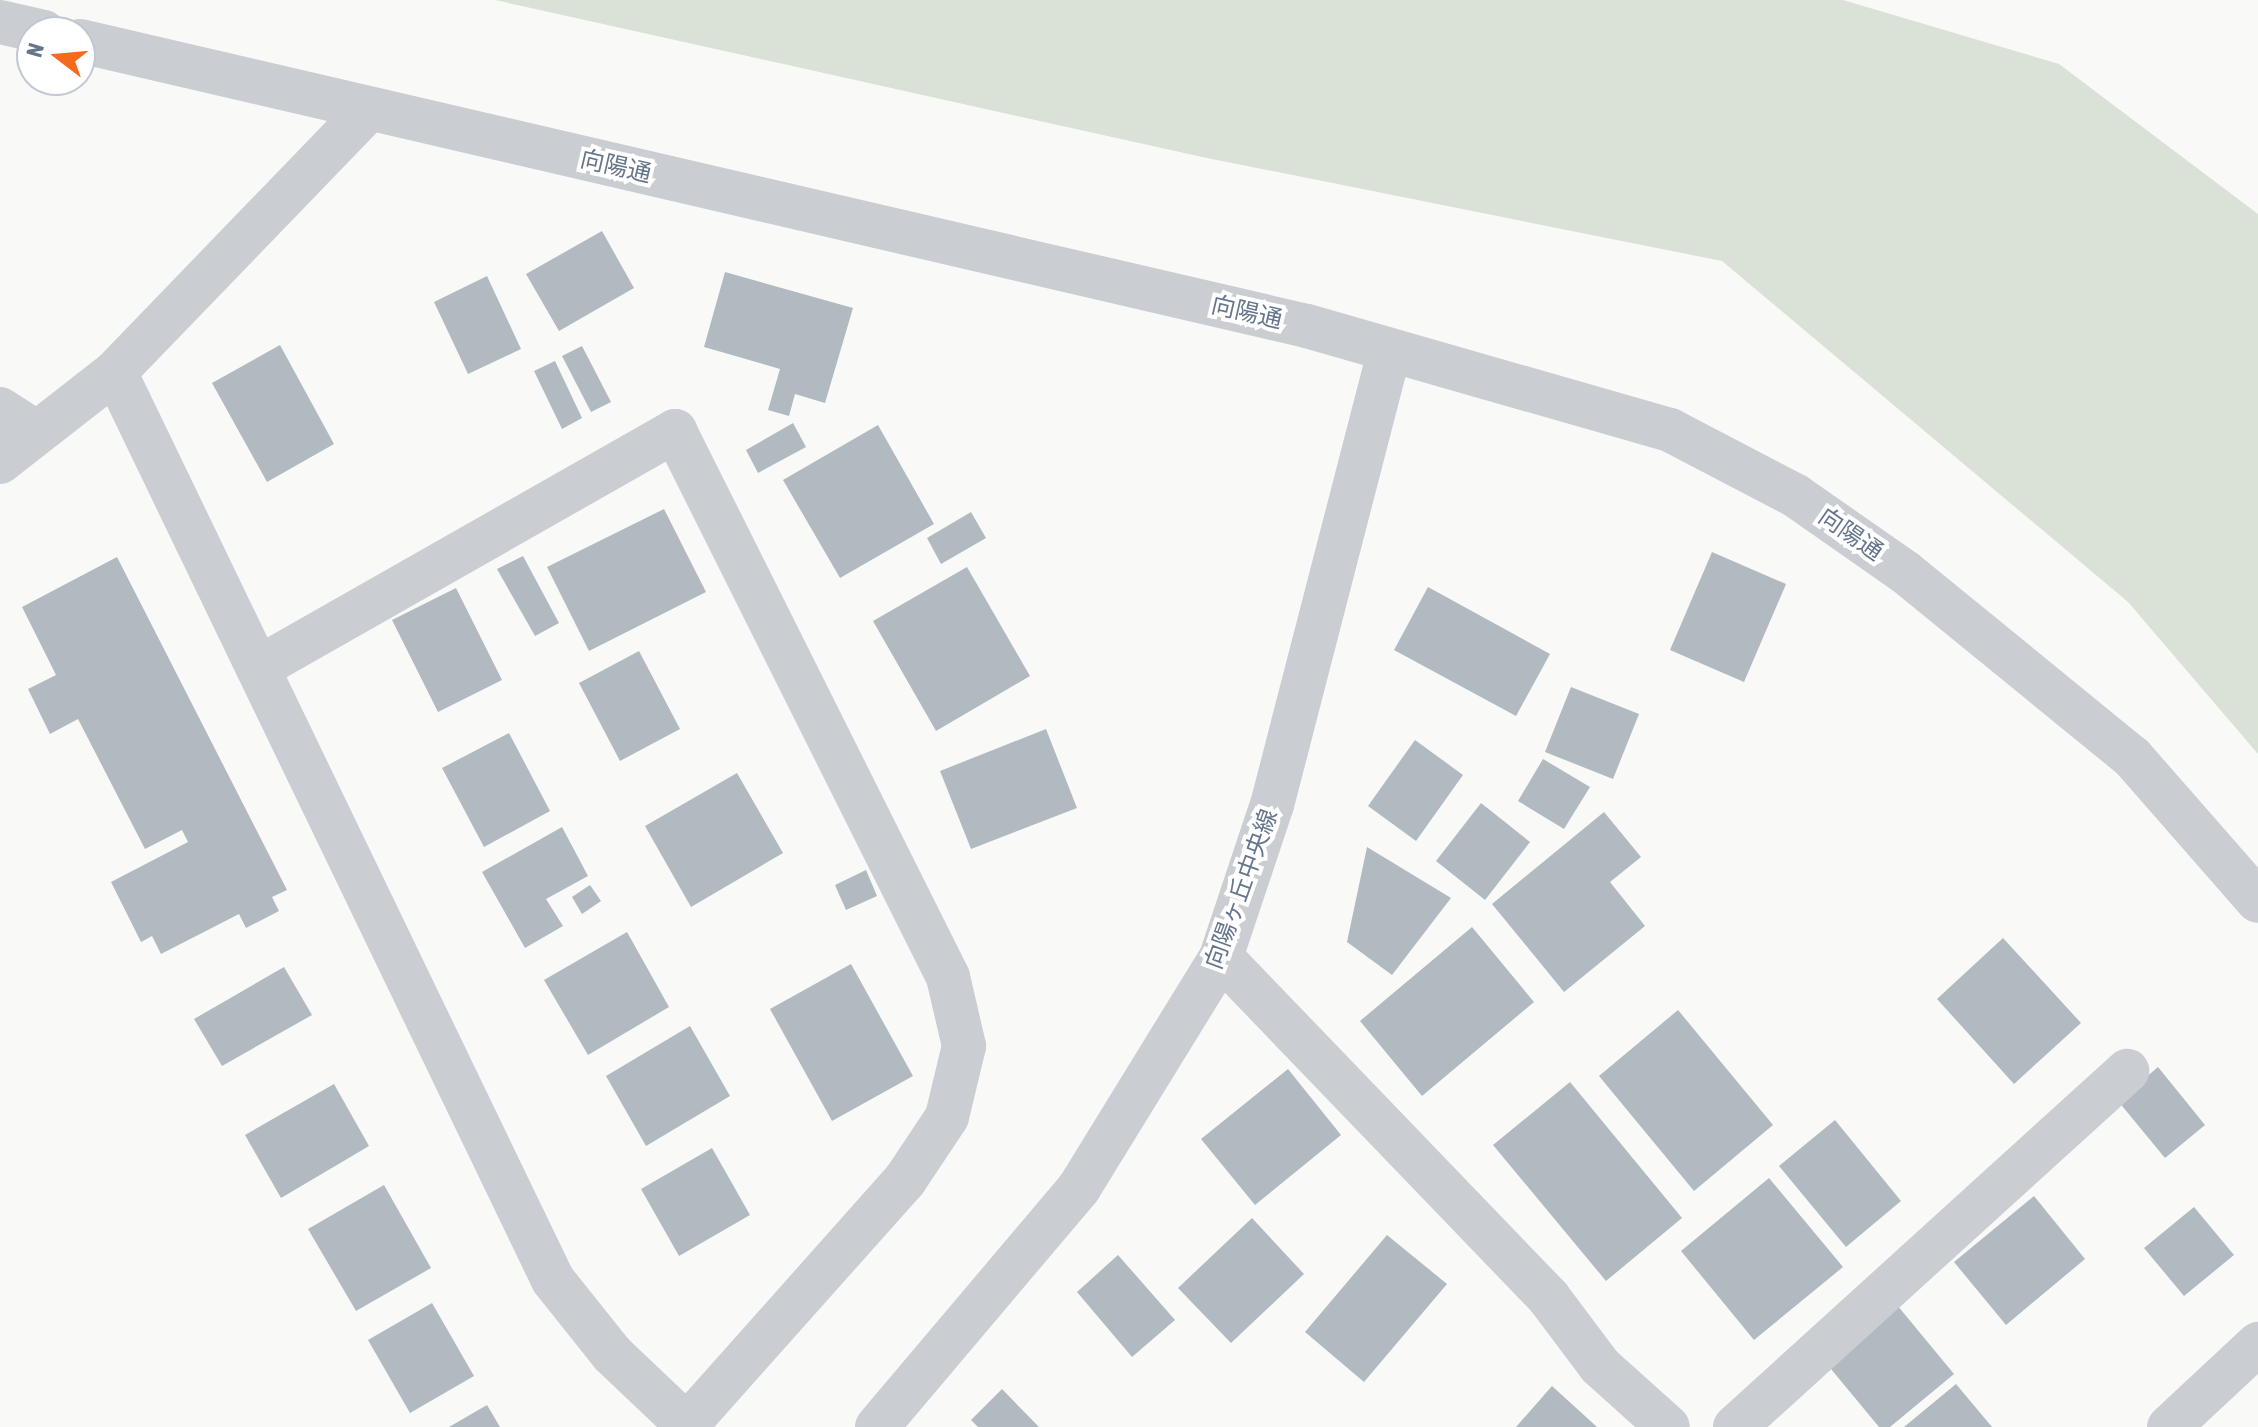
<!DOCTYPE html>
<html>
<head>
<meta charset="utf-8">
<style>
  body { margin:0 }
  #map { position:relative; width:2258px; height:1427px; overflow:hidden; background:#f9faf7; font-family:"Asap Condensed","Noto Sans JP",sans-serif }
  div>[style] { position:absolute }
  .green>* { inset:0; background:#dae2d8 }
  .building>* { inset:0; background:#b1b9c1 }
  .minor>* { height:44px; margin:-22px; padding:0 22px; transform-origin:22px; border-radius:22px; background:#cacdd2 }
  span { translate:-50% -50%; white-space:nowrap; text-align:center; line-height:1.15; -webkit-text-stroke:8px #fff; paint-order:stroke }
  .street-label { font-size:24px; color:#65768c }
  .north { position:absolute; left:16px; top:16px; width:80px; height:80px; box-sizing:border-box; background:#fff; border:2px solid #c1c8d1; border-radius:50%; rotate:286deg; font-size:22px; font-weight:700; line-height:32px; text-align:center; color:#65768c }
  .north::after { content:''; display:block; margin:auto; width:28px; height:36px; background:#f66a1b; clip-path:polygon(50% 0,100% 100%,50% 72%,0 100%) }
</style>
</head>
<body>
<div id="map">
  <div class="green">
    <div style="clip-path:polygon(495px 0,1843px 0,2059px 64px,2258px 214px,2258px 754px,2128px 602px,1722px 261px,1202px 157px)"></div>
  </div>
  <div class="building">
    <div style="clip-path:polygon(602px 231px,634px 288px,559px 331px,526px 274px)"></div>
    <div style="clip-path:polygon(725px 272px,853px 308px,825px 403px,795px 394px,789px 416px,768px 410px,780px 369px,704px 347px)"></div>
    <div style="clip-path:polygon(487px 276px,521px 349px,468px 374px,434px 302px)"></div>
    <div style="clip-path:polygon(280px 345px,334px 444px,267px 482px,212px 383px)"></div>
    <div style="clip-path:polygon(582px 346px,611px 402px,591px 412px,562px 356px)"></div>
    <div style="clip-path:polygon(555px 361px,582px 418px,562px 429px,534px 371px)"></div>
    <div style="clip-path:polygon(793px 423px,806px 447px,758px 473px,746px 450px)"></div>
    <div style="clip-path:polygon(878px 425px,934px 524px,840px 578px,783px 480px)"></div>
    <div style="clip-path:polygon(664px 509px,706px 592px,589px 651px,547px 567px)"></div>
    <div style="clip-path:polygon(971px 512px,986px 538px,941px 564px,927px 538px)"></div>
    <div style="clip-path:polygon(1712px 552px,1786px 584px,1744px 682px,1670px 650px)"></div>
    <div style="clip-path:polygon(523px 556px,559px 623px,535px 636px,497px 569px)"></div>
    <div style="clip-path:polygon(117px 557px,287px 890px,272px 897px,279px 911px,246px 928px,239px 914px,161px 954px,152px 936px,141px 942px,111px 882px,188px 842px,182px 830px,145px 849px,78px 719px,50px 734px,28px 689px,56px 675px,22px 607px)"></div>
    <div style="clip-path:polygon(967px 567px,1030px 676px,936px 731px,873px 621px)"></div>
    <div style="clip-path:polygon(1428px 587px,1550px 654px,1516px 716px,1394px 650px)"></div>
    <div style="clip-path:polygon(456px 588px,502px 680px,438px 712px,392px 620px)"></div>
    <div style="clip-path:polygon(639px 651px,680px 729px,620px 761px,579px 683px)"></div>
    <div style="clip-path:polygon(1571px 687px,1639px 714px,1613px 779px,1545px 752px)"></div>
    <div style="clip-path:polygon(1046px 729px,1077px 808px,971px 849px,940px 771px)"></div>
    <div style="clip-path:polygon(509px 733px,550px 811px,484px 847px,442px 768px)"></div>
    <div style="clip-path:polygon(1415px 740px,1463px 775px,1416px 841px,1368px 806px)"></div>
    <div style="clip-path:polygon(1543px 759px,1590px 787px,1564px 829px,1518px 801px)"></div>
    <div style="clip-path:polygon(737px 773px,783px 853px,691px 907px,645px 826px)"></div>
    <div style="clip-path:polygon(1481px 803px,1530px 842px,1485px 900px,1436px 861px)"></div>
    <div style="clip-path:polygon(1604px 812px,1641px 857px,1610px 882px,1645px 926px,1564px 992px,1492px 904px)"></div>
    <div style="clip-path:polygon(562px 827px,588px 876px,546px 899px,563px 926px,525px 948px,482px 872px)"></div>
    <div style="clip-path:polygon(1367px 847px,1451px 898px,1392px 975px,1347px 942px)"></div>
    <div style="clip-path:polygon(866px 870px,877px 896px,846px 910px,835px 885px)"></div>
    <div style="clip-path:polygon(590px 885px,601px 901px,582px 914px,572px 897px)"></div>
    <div style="clip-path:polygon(1472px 927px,1534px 1002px,1422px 1096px,1360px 1021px)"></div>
    <div style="clip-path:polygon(627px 932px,669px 1007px,588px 1055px,544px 980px)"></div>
    <div style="clip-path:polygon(2003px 938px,2081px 1023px,2014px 1084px,1937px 999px)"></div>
    <div style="clip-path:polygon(851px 964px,913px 1076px,832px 1121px,770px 1009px)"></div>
    <div style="clip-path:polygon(284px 967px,312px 1015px,222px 1066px,194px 1019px)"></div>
    <div style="clip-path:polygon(1678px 1010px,1773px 1125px,1694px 1191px,1599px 1076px)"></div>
    <div style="clip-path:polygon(690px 1026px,730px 1096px,646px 1146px,606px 1076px)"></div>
    <div style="clip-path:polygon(2158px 1067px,2205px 1125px,2165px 1158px,2118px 1101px)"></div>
    <div style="clip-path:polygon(1288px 1069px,1341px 1135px,1255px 1205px,1201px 1139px)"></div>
    <div style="clip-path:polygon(1570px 1082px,1682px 1218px,1606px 1281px,1493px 1145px)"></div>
    <div style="clip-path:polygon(334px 1084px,369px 1146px,281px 1198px,245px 1135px)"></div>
    <div style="clip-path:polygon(1835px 1120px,1901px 1201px,1846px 1247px,1779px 1166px)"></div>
    <div style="clip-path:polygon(712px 1148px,750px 1215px,679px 1256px,641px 1189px)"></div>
    <div style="clip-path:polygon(1769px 1178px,1843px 1267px,1754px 1340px,1681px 1251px)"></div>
    <div style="clip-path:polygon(384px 1185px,431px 1268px,356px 1311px,308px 1229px)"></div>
    <div style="clip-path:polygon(2034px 1196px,2085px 1259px,2006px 1325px,1954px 1262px)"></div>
    <div style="clip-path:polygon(2194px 1207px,2234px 1255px,2184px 1296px,2144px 1248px)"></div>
    <div style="clip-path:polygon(1252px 1218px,1304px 1274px,1231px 1343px,1178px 1288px)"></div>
    <div style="clip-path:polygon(1387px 1235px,1447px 1284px,1364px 1382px,1305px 1332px)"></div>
    <div style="clip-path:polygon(1118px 1255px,1175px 1320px,1132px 1357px,1077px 1292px)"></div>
    <div style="clip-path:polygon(432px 1303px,474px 1376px,410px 1413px,368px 1340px)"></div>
    <div style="clip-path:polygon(1897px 1305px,1954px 1374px,1890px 1427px,1879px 1427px,1826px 1363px)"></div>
    <div style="clip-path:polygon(1956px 1384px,1992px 1427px,1904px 1427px)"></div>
    <div style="clip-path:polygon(1552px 1386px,1597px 1427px,1516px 1427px)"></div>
    <div style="clip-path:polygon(1002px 1389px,1039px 1427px,978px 1427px,971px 1420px)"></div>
    <div style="clip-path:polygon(487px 1405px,500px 1427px,449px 1427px)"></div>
  </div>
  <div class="minor">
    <div style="left:0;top:22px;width:45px;rotate:12.8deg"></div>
    <div style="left:80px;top:41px;width:1260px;rotate:13.08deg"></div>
    <div style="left:1307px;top:326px;width:378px;rotate:16deg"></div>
    <div style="left:1670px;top:430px;width:142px;rotate:27.6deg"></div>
    <div style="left:1796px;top:496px;width:133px;rotate:34.9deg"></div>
    <div style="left:1905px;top:572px;width:293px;rotate:39.2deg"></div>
    <div style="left:2132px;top:757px;width:191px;rotate:48.8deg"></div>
    <div style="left:115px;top:372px;width:1008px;rotate:64.25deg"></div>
    <div style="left:553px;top:1280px;width:95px;rotate:51.4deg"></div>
    <div style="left:612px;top:1354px;width:106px;rotate:43.5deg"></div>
    <div style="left:0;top:409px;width:43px;rotate:32.6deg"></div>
    <div style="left:0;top:462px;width:146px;rotate:-38deg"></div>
    <div style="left:115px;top:372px;width:366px;rotate:-46deg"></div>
    <div style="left:258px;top:668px;width:480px;rotate:-29.6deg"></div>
    <div style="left:675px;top:431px;width:610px;rotate:63.43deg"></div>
    <div style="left:948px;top:977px;width:71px;rotate:76.9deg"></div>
    <div style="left:964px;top:1046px;width:73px;rotate:103.5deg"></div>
    <div style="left:947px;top:1117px;width:76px;rotate:123.7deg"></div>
    <div style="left:905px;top:1180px;width:328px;rotate:131.7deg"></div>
    <div style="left:1221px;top:957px;width:473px;rotate:46.1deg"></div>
    <div style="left:1549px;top:1298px;width:85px;rotate:53.1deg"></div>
    <div style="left:1600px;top:1366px;width:91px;rotate:41.9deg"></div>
    <div style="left:877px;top:1427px;width:313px;rotate:-49.8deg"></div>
    <div style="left:1079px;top:1188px;width:271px;rotate:-58.4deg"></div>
    <div style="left:1221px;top:957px;width:160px;rotate:-71.5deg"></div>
    <div style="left:1272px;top:805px;width:469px;rotate:-75.5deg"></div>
    <div style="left:1735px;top:1427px;width:530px;rotate:-42.24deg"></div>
    <div style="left:2169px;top:1427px;width:122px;rotate:-43deg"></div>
  </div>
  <div class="street-label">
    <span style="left:616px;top:166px;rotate:13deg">向陽通</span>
    <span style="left:1247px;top:312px;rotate:13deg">向陽通</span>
    <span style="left:1851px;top:534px;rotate:35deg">向陽通</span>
    <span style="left:1241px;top:889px;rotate:-70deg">向陽ヶ丘中央線</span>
  </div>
  <div class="north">N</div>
</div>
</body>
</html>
